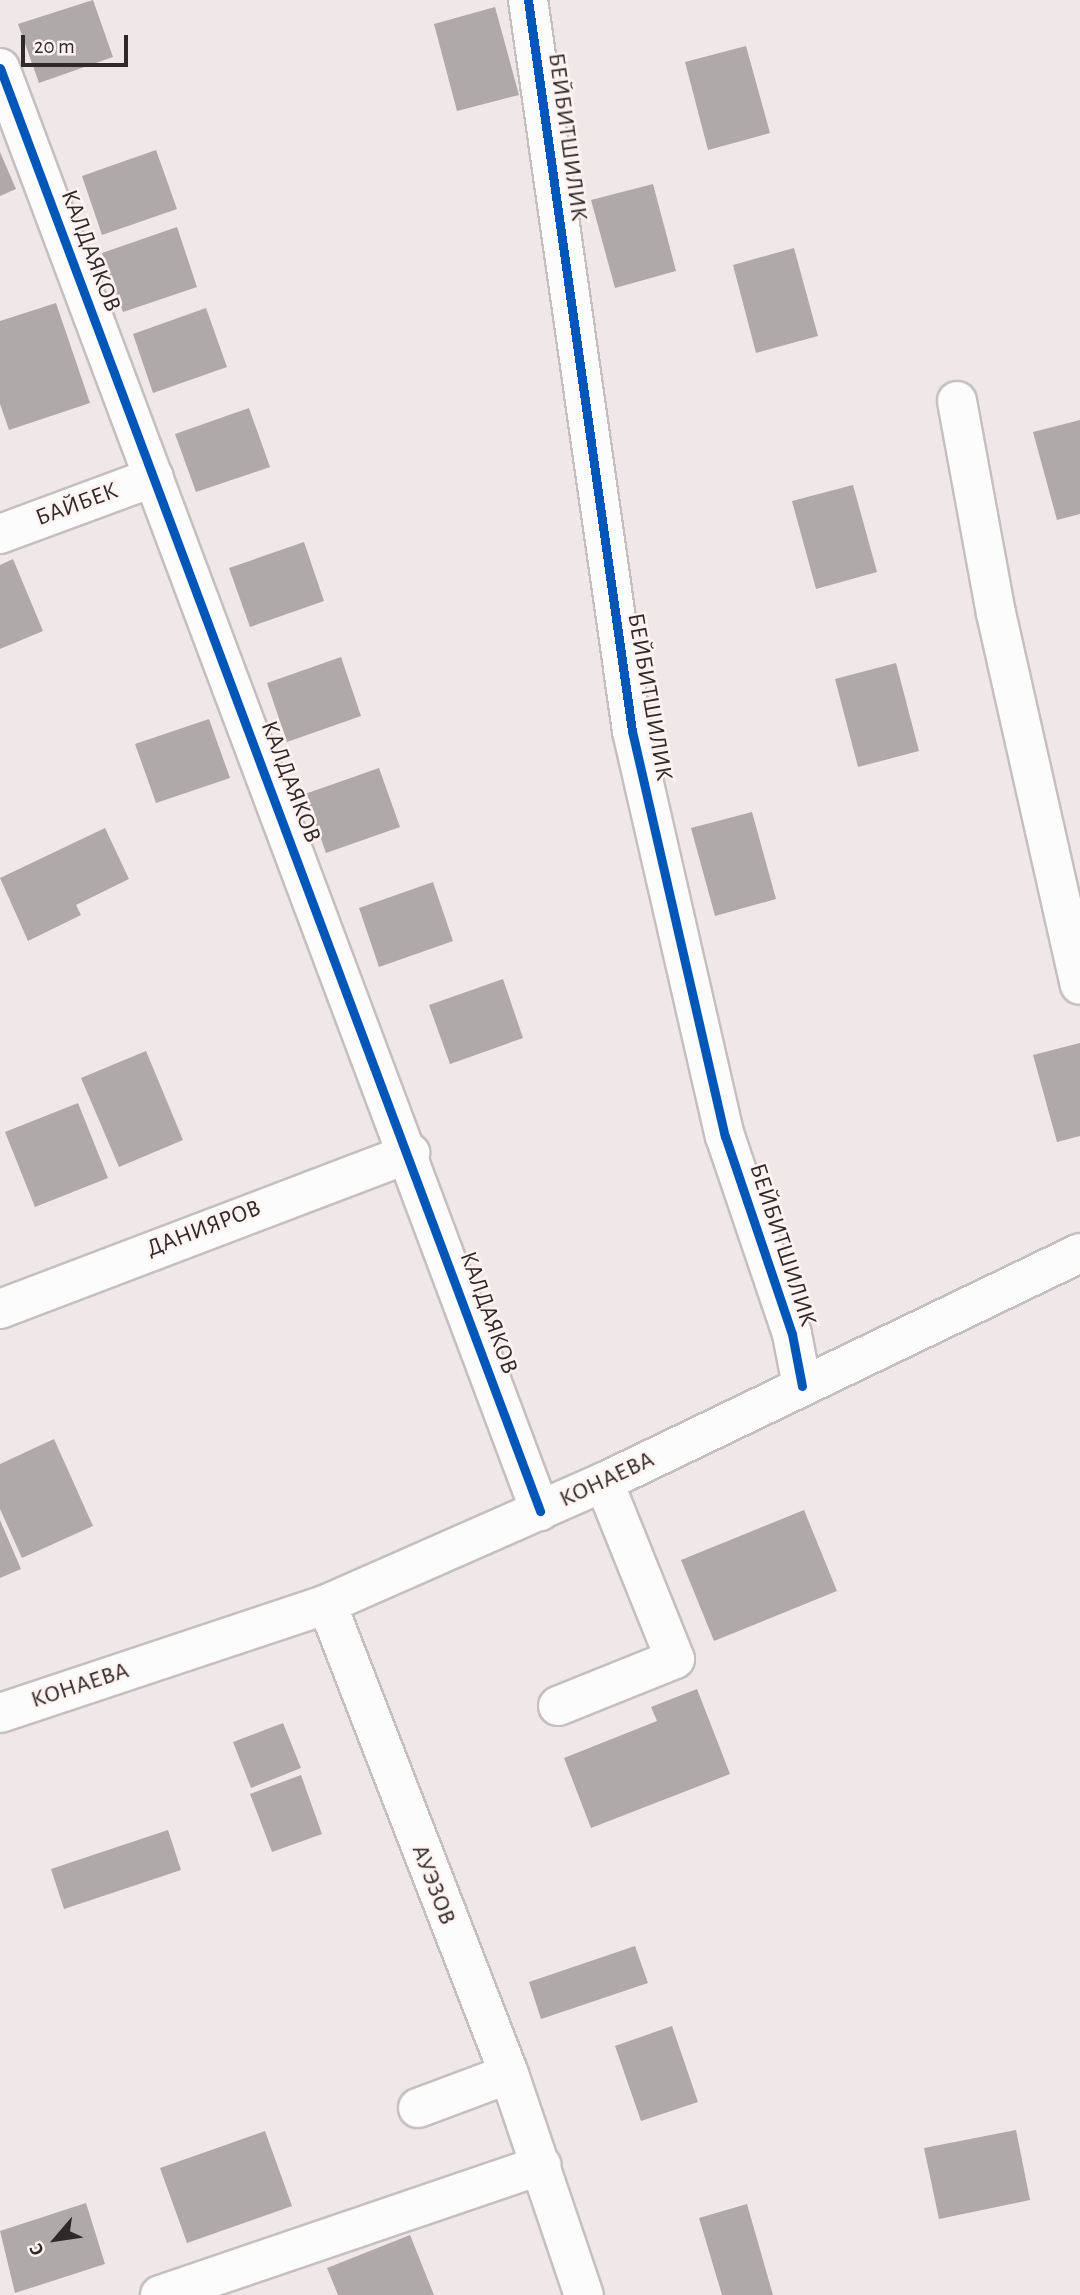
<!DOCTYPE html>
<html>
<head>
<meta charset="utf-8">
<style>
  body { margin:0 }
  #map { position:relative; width:1080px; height:2295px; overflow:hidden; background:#f0e8e8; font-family:"Alegreya Sans",sans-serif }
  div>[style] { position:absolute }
  .building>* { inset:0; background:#afa9aa }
  .roads { filter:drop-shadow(2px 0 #c5bfbf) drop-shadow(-2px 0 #c5bfbf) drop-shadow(0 2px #c5bfbf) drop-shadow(0 -2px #c5bfbf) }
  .minor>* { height:38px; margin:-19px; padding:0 19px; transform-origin:19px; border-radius:19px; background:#fdfcfc }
  .secondary>* { height:38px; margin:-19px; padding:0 19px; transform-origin:19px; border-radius:19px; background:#fdfcfc }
  .cycleway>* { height:9px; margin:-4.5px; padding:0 4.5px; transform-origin:4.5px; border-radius:4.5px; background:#0057b8 }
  span { translate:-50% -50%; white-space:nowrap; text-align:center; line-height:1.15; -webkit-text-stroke:5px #fef3f2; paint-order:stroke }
  .street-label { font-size:24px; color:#2f2a29 }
  .north { position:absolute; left:21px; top:2204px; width:70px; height:70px; -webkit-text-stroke:5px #fef3f2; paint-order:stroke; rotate:241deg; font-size:19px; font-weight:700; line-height:28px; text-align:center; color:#2f2a29 }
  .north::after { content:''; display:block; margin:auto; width:24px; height:32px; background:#2f2a29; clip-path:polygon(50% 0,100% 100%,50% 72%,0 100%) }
  .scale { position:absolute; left:21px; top:35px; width:107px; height:32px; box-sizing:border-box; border:4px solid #2f2a29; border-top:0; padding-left:9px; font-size:21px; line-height:24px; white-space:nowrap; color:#2f2a29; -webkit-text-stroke:5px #fef3f2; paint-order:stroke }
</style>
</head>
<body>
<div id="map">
  <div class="building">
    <div style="clip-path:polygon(93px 0,113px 57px,39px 83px,18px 24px)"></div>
    <div style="clip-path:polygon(495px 7px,519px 95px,457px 111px,434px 24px)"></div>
    <div style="clip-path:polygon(746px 46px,770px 133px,708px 150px,685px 62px)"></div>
    <div style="clip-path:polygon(156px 150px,177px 209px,102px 235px,82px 176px)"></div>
    <div style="clip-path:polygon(0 152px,16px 189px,0 196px)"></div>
    <div style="clip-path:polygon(653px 184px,676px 271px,615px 288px,591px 200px)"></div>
    <div style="clip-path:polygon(177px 227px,197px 287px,123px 312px,102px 253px)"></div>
    <div style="clip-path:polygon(794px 248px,818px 336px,756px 353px,733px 265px)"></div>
    <div style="clip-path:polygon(56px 303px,90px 403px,9px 430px,0 404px,0 321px)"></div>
    <div style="clip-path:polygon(206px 308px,227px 367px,153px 393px,133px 334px)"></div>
    <div style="clip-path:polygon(249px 408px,270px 467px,196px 492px,175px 434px)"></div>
    <div style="clip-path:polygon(1080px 420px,1080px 514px,1057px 520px,1033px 432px)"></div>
    <div style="clip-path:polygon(853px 485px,877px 572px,816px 589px,792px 501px)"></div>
    <div style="clip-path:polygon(304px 542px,324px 601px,250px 627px,229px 568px)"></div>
    <div style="clip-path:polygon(13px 559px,43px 631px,0 649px,0 565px)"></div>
    <div style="clip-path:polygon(341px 657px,361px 716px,287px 742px,267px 683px)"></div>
    <div style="clip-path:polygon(896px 663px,919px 751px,858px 767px,835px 679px)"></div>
    <div style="clip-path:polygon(209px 719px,230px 778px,156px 803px,135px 744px)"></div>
    <div style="clip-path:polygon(379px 768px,400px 827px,326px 853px,305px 794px)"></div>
    <div style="clip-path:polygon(752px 812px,776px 899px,715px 916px,691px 828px)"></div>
    <div style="clip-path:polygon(105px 828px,129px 879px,76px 905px,81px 915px,28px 941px,0 878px)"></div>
    <div style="clip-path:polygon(433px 882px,453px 941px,379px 967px,359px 908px)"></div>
    <div style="clip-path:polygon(503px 979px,523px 1038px,450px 1064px,429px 1005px)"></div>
    <div style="clip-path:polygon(1080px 1043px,1080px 1136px,1057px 1142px,1033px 1055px)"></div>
    <div style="clip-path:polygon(146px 1051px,183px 1140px,119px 1167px,81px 1078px)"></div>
    <div style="clip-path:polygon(78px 1103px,108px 1178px,35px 1207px,5px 1132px)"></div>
    <div style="clip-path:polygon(54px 1439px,93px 1526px,22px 1558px,0 1509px,0 1464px)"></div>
    <div style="clip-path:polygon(804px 1510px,837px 1591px,714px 1641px,681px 1560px)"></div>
    <div style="clip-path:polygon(0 1520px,21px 1569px,0 1578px)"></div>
    <div style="clip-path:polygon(697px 1689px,730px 1774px,591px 1828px,564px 1758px,657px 1721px,651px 1707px)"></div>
    <div style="clip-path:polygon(283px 1723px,301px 1768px,251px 1788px,233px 1742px)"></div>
    <div style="clip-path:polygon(301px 1775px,322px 1834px,272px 1852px,250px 1794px)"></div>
    <div style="clip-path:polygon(168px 1830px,181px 1870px,64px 1909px,51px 1869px)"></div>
    <div style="clip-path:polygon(635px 1946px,648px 1983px,541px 2019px,529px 1982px)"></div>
    <div style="clip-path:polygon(672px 2026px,698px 2102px,641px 2121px,615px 2046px)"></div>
    <div style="clip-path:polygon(1016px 2130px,1030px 2200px,939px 2219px,924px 2148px)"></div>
    <div style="clip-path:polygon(265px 2131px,292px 2206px,187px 2243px,160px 2168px)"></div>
    <div style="clip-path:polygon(86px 2203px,105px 2264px,15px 2293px,0 2231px)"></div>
    <div style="clip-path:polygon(747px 2204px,773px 2295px,722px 2295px,699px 2218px)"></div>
    <div style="clip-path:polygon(410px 2235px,434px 2295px,338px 2295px,327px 2268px)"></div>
  </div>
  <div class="roads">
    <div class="minor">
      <div style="left:528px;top:0;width:738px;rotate:81.9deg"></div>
      <div style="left:632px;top:731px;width:416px;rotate:77.1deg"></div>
      <div style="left:725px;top:1136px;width:209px;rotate:71.3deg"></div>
      <div style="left:792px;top:1334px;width:53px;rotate:79.1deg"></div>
      <div style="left:0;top:68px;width:1541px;rotate:69.48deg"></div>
      <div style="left:957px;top:401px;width:216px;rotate:79.6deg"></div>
      <div style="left:996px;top:613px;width:381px;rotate:77.3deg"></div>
      <div style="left:0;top:534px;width:164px;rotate:-20.3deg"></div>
      <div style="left:0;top:1309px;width:439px;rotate:-20.8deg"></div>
      <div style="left:327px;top:1604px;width:504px;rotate:68.83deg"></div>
      <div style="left:509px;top:2074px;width:233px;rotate:71.3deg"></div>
      <div style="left:558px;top:1706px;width:126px;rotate:-21.9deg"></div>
      <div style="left:675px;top:1659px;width:191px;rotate:-111.9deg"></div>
      <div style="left:418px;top:2108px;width:97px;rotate:-20.5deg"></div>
      <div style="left:160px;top:2295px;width:403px;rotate:-18.8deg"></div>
    </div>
    <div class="secondary">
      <div style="left:0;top:1713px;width:345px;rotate:-18.4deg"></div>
      <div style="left:327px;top:1604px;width:303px;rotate:-23.8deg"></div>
      <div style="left:604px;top:1482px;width:528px;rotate:-25.69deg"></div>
    </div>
  </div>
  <div class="cycleway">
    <div style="left:528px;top:0;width:738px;rotate:81.9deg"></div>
    <div style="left:632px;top:731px;width:416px;rotate:77.1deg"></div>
    <div style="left:725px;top:1136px;width:209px;rotate:71.3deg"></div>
    <div style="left:792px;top:1334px;width:53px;rotate:79.1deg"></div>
    <div style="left:0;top:68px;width:1541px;rotate:69.48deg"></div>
  </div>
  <div class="street-label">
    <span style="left:567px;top:137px;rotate:82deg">БЕЙБИТШИЛИК</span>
    <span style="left:90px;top:251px;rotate:69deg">КАЛДАЯКОВ</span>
    <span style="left:77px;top:505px;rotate:-20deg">БАЙБЕК</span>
    <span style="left:649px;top:697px;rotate:80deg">БЕЙБИТШИЛИК</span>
    <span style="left:290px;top:782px;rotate:69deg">КАЛДАЯКОВ</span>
    <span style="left:204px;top:1229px;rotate:-21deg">ДАНИЯРОВ</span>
    <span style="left:782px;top:1245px;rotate:72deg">БЕЙБИТШИЛИК</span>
    <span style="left:488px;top:1313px;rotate:70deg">КАЛДАЯКОВ</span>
    <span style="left:607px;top:1480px;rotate:-25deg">КОНАЕВА</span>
    <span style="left:80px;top:1686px;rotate:-18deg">КОНАЕВА</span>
    <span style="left:433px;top:1885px;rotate:69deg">АУЭЗОВ</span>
  </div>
  <div class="north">С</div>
  <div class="scale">20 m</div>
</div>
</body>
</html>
